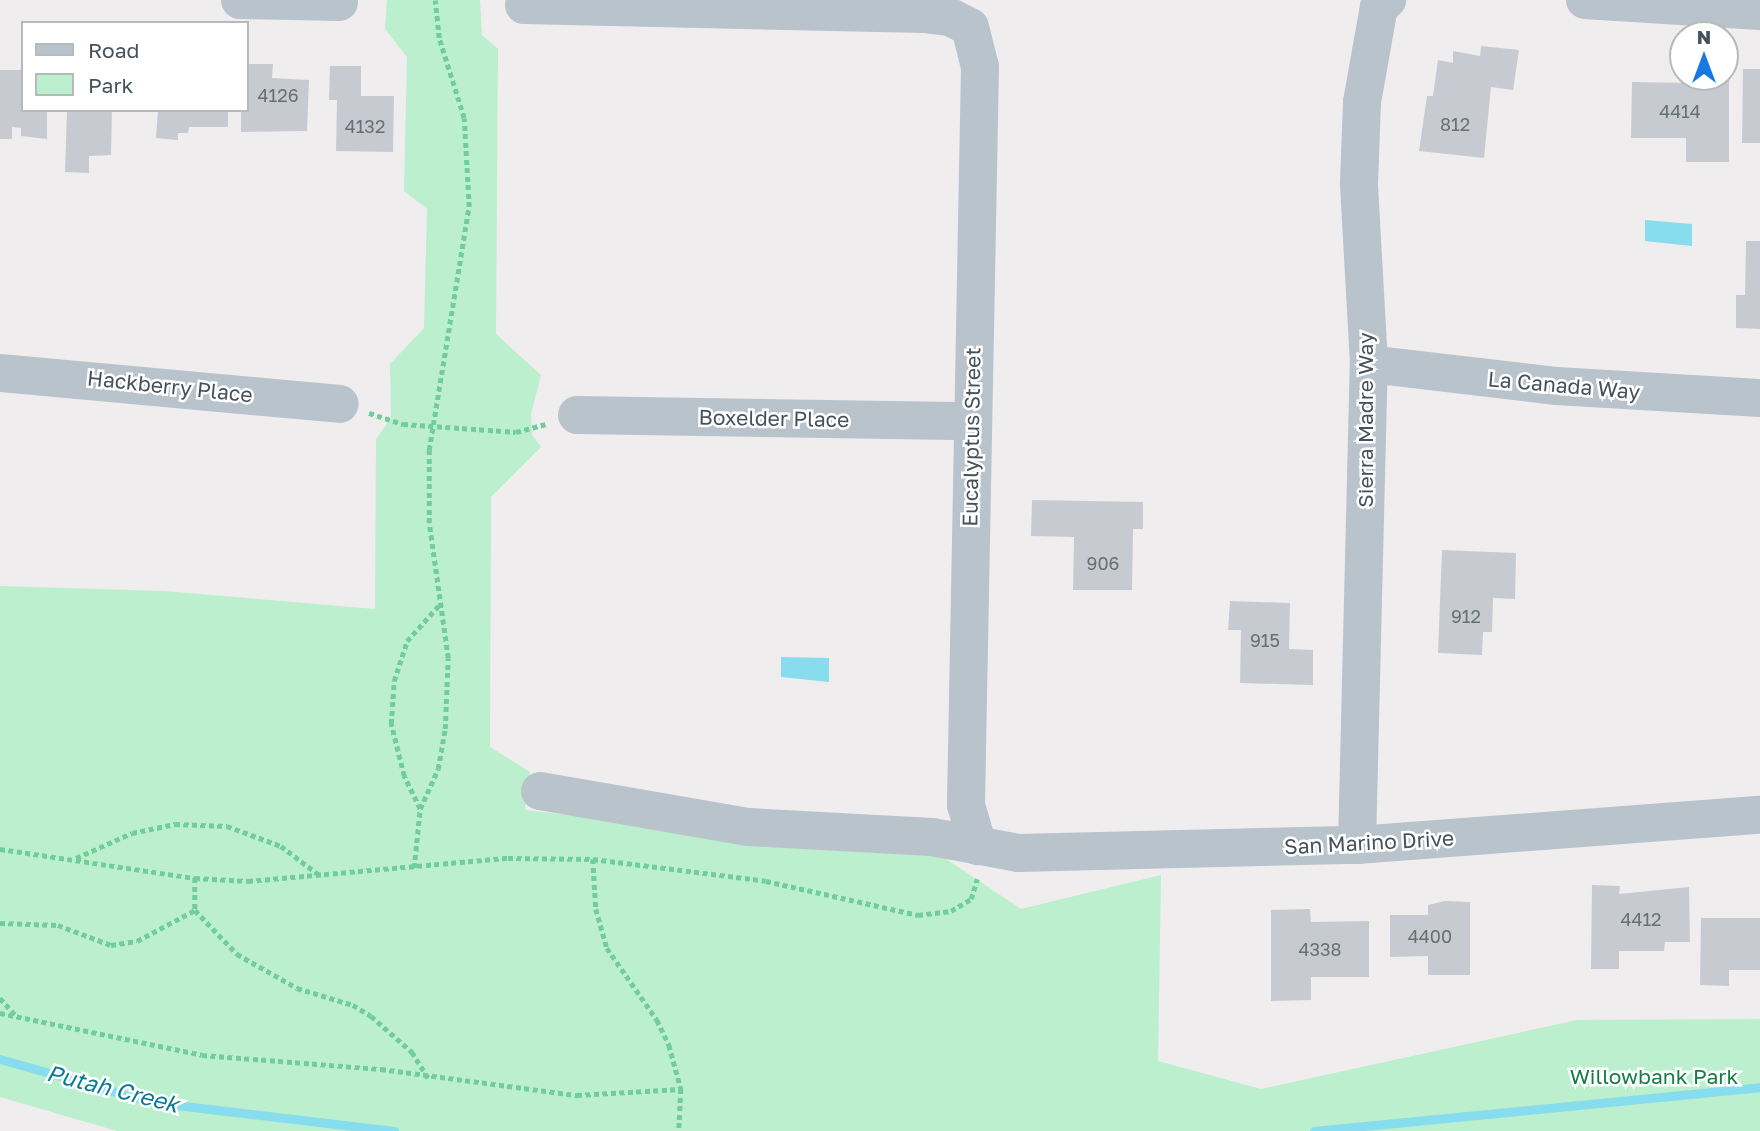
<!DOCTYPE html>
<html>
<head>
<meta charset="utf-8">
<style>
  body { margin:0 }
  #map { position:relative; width:1760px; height:1131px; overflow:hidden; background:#f0edee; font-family:"Golos Text",sans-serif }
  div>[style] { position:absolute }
  .green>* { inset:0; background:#bbefcd }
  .water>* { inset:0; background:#87dced }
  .stream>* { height:9px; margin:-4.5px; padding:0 4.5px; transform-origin:4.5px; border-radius:4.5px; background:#87dced }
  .building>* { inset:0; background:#c7cbd1 }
  .path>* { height:4.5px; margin-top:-2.25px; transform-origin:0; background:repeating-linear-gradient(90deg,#72cd9c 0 5px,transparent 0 8.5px) }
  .minor>* { height:38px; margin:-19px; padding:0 19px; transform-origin:19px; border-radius:19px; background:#b9c3cb }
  span { translate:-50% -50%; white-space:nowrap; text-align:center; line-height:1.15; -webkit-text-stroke:5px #fff; paint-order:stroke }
  .number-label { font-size:18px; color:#667078 }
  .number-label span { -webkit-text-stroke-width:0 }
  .street-label { font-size:21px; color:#46525b }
  .park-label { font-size:21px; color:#157d45 }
  .water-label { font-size:23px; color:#0b7c93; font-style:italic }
  .legend { position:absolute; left:21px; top:21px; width:228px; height:91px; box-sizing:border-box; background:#fff; border:2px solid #b5babd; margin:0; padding:9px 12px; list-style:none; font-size:21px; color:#46525b }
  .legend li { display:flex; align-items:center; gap:14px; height:35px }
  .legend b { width:35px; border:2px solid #b5babd }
  .north { position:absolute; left:1669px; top:21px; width:70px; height:70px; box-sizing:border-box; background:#fff; border:2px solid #b5babd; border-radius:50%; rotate:0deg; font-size:19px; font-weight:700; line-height:28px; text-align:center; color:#46525b }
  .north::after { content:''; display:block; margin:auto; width:24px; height:32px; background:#1778e1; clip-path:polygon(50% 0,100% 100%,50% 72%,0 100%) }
</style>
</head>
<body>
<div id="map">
  <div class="green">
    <div style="clip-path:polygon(387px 0,480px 0,482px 35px,498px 49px,496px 334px,541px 375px,531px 414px,532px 435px,541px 447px,491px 497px,490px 747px,530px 772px,525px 810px,943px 857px,1021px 909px,1161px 875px,1158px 1061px,1261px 1089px,1577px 1020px,1760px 1019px,1760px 1131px,117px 1131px,0 1097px,0 586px,164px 591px,375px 609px,376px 439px,391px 418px,390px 364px,424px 328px,427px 209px,404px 191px,407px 57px,385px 29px)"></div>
  </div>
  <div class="water">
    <div style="clip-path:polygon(1645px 220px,1692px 224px,1692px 246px,1645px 241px)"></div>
    <div style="clip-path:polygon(781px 657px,829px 658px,829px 682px,781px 677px)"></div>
  </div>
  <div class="stream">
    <div style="left:0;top:1059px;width:157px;rotate:15.9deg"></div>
    <div style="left:151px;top:1102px;width:245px;rotate:6.8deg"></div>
    <div style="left:1314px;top:1131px;width:448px;rotate:-5.6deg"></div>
  </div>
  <div class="building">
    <div style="clip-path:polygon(1481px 46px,1519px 50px,1513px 90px,1491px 87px,1484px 158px,1419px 151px,1427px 96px,1433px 96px,1438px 60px,1453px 63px,1453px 51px,1480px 56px)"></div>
    <div style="clip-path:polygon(247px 64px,273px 64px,272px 78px,309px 80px,307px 131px,241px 132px,241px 110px,247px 110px)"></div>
    <div style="clip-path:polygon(330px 66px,361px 66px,361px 96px,394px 96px,393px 152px,336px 151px,337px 100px,329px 100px)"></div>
    <div style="clip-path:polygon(1743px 69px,1760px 69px,1760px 143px,1742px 143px)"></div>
    <div style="clip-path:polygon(0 70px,23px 70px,23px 110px,47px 110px,47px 139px,21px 136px,21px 128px,12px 127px,12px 139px,0 139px)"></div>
    <div style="clip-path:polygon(1725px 71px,1729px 71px,1729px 162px,1686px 162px,1686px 138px,1631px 138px,1632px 82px,1689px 83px,1689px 77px,1725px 77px)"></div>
    <div style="clip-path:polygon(67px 110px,112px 110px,111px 155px,89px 156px,89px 173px,65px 172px)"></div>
    <div style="clip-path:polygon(158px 110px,228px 110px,228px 127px,189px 127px,188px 133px,178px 133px,178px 140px,156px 138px)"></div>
    <div style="clip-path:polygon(1746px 241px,1760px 241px,1760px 329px,1736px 328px,1736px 295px,1745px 295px)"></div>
    <div style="clip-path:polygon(1032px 500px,1143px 502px,1143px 529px,1133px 529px,1132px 590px,1073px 590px,1074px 537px,1031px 536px)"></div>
    <div style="clip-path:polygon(1442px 550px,1516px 553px,1515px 599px,1493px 598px,1492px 632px,1483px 632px,1482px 655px,1438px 653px)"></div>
    <div style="clip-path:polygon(1230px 601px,1290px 603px,1289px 649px,1313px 650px,1313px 685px,1240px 683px,1241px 630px,1228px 630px)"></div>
    <div style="clip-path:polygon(1592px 885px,1620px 886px,1619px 894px,1689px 887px,1690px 942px,1665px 942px,1664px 951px,1619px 951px,1619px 969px,1591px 969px)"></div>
    <div style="clip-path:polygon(1445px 901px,1470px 902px,1470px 975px,1428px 975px,1428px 956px,1390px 957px,1390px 915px,1428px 915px,1428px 905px)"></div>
    <div style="clip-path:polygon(1310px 909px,1311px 922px,1369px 921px,1369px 977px,1311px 977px,1311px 1000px,1271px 1001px,1271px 910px)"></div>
    <div style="clip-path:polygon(1701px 918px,1760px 918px,1760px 970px,1729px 970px,1729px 986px,1700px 985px)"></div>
  </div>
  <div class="path">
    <div style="left:369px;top:413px;width:36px;rotate:18deg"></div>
    <div style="left:403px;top:424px;width:113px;rotate:4deg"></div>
    <div style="left:516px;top:432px;width:31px;rotate:-15deg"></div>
    <div style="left:420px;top:809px;width:37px;rotate:-116deg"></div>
    <div style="left:404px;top:776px;width:54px;rotate:-104deg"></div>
    <div style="left:391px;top:724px;width:43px;rotate:-86deg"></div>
    <div style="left:394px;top:681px;width:42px;rotate:-72deg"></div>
    <div style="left:407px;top:641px;width:51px;rotate:-48.2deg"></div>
    <div style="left:0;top:849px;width:197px;rotate:8.5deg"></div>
    <div style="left:195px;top:878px;width:53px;rotate:3.2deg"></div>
    <div style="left:248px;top:881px;width:261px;rotate:-5.1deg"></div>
    <div style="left:508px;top:858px;width:85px;rotate:0.7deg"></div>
    <div style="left:593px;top:859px;width:174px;rotate:7.2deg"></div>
    <div style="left:766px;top:881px;width:156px;rotate:12.6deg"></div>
    <div style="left:918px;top:915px;width:33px;rotate:-7deg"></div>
    <div style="left:951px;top:911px;width:23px;rotate:-31deg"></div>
    <div style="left:971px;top:899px;width:21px;rotate:-73deg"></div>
    <div style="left:76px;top:858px;width:61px;rotate:-24.1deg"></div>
    <div style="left:132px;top:833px;width:44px;rotate:-11.8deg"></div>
    <div style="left:175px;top:824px;width:52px;rotate:2.2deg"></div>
    <div style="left:227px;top:826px;width:58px;rotate:20.3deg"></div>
    <div style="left:281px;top:846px;width:51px;rotate:37.1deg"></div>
    <div style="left:593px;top:859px;width:50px;rotate:86.6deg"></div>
    <div style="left:596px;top:909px;width:41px;rotate:74.2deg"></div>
    <div style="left:607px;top:948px;width:88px;rotate:55.2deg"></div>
    <div style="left:657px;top:1020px;width:28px;rotate:64deg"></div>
    <div style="left:669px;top:1045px;width:46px;rotate:74.7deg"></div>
    <div style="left:681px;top:1089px;width:42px;rotate:92.7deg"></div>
    <div style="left:414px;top:868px;width:59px;rotate:-84.2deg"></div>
    <div style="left:420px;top:809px;width:44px;rotate:-65.8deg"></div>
    <div style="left:438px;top:769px;width:41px;rotate:-80.1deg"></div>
    <div style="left:445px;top:729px;width:71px;rotate:-87.6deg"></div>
    <div style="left:448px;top:658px;width:136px;rotate:-98deg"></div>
    <div style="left:429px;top:523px;width:73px;rotate:-90deg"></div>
    <div style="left:429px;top:450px;width:246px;rotate:-80.7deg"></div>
    <div style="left:469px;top:207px;width:89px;rotate:-93.2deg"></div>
    <div style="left:464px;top:118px;width:84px;rotate:-107.4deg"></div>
    <div style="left:439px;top:38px;width:38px;rotate:-96deg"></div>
    <div style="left:195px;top:878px;width:32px;rotate:90deg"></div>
    <div style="left:195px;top:910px;width:61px;rotate:46.3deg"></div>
    <div style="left:237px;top:954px;width:69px;rotate:29.5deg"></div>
    <div style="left:297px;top:988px;width:59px;rotate:16.9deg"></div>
    <div style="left:353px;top:1005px;width:21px;rotate:31deg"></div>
    <div style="left:371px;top:1016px;width:55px;rotate:41.3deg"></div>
    <div style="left:412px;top:1052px;width:32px;rotate:58deg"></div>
    <div style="left:0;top:923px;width:58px;rotate:2deg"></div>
    <div style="left:58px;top:925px;width:57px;rotate:20.7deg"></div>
    <div style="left:111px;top:945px;width:26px;rotate:-9deg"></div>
    <div style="left:137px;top:941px;width:66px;rotate:-28.1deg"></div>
    <div style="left:0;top:998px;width:24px;rotate:48deg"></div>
    <div style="left:0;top:1013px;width:206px;rotate:11.7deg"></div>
    <div style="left:202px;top:1055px;width:180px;rotate:4.5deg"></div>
    <div style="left:381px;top:1069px;width:198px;rotate:7.6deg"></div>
    <div style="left:577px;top:1095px;width:104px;rotate:-3.3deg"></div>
  </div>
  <div class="minor">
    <div style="left:240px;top:0;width:99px;rotate:1.2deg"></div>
    <div style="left:1585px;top:0;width:175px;rotate:3.6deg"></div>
    <div style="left:524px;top:5px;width:400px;rotate:1.3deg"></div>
    <div style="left:924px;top:14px;width:26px;rotate:7deg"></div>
    <div style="left:950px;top:17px;width:22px;rotate:27deg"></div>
    <div style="left:970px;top:27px;width:41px;rotate:76deg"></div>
    <div style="left:980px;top:67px;width:738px;rotate:91.09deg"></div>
    <div style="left:966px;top:805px;width:43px;rotate:73.7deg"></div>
    <div style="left:1369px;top:364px;width:189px;rotate:6.7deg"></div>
    <div style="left:1557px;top:386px;width:203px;rotate:3.4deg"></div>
    <div style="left:0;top:373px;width:341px;rotate:5.2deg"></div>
    <div style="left:577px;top:415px;width:394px;rotate:0.9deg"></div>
    <div style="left:540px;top:791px;width:211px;rotate:9.8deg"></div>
    <div style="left:748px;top:827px;width:184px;rotate:3.1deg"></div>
    <div style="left:932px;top:837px;width:87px;rotate:10.5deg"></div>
    <div style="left:1018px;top:853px;width:339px;rotate:-1.4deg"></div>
    <div style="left:1357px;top:845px;width:404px;rotate:-4.3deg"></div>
    <div style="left:1357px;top:845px;width:481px;rotate:-88.6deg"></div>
    <div style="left:1369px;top:364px;width:181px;rotate:-93.2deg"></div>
    <div style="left:1359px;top:183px;width:81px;rotate:-87.9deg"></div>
    <div style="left:1362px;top:102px;width:97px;rotate:-79.9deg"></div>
    <div style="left:1379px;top:7px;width:11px;rotate:-41deg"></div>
  </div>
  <div class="number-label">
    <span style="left:278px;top:95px">4126</span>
    <span style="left:1680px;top:111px">4414</span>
    <span style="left:1455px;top:124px">812</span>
    <span style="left:365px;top:126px">4132</span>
    <span style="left:1103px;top:563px">906</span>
    <span style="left:1466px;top:616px">912</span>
    <span style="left:1265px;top:640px">915</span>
    <span style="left:1641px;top:919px">4412</span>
    <span style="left:1430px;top:936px">4400</span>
    <span style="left:1320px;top:949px">4338</span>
  </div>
  <div class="street-label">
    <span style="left:1564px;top:385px;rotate:5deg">La Canada Way</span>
    <span style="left:170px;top:386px;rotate:6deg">Hackberry Place</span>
    <span style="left:774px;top:418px;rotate:1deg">Boxelder Place</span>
    <span style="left:1365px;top:420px;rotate:-90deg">Sierra Madre Way</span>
    <span style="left:971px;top:437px;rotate:-89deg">Eucalyptus Street</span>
    <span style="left:1369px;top:842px;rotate:-3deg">San Marino Drive</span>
  </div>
  <div class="park-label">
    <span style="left:1654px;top:1076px">Willowbank Park</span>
  </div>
  <div class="water-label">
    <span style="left:113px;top:1088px;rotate:14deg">Putah Creek</span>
  </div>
  <ul class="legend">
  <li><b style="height:9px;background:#b9c3cb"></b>Road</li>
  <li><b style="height:19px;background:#bbefcd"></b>Park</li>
  </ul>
  <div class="north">N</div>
</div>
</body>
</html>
